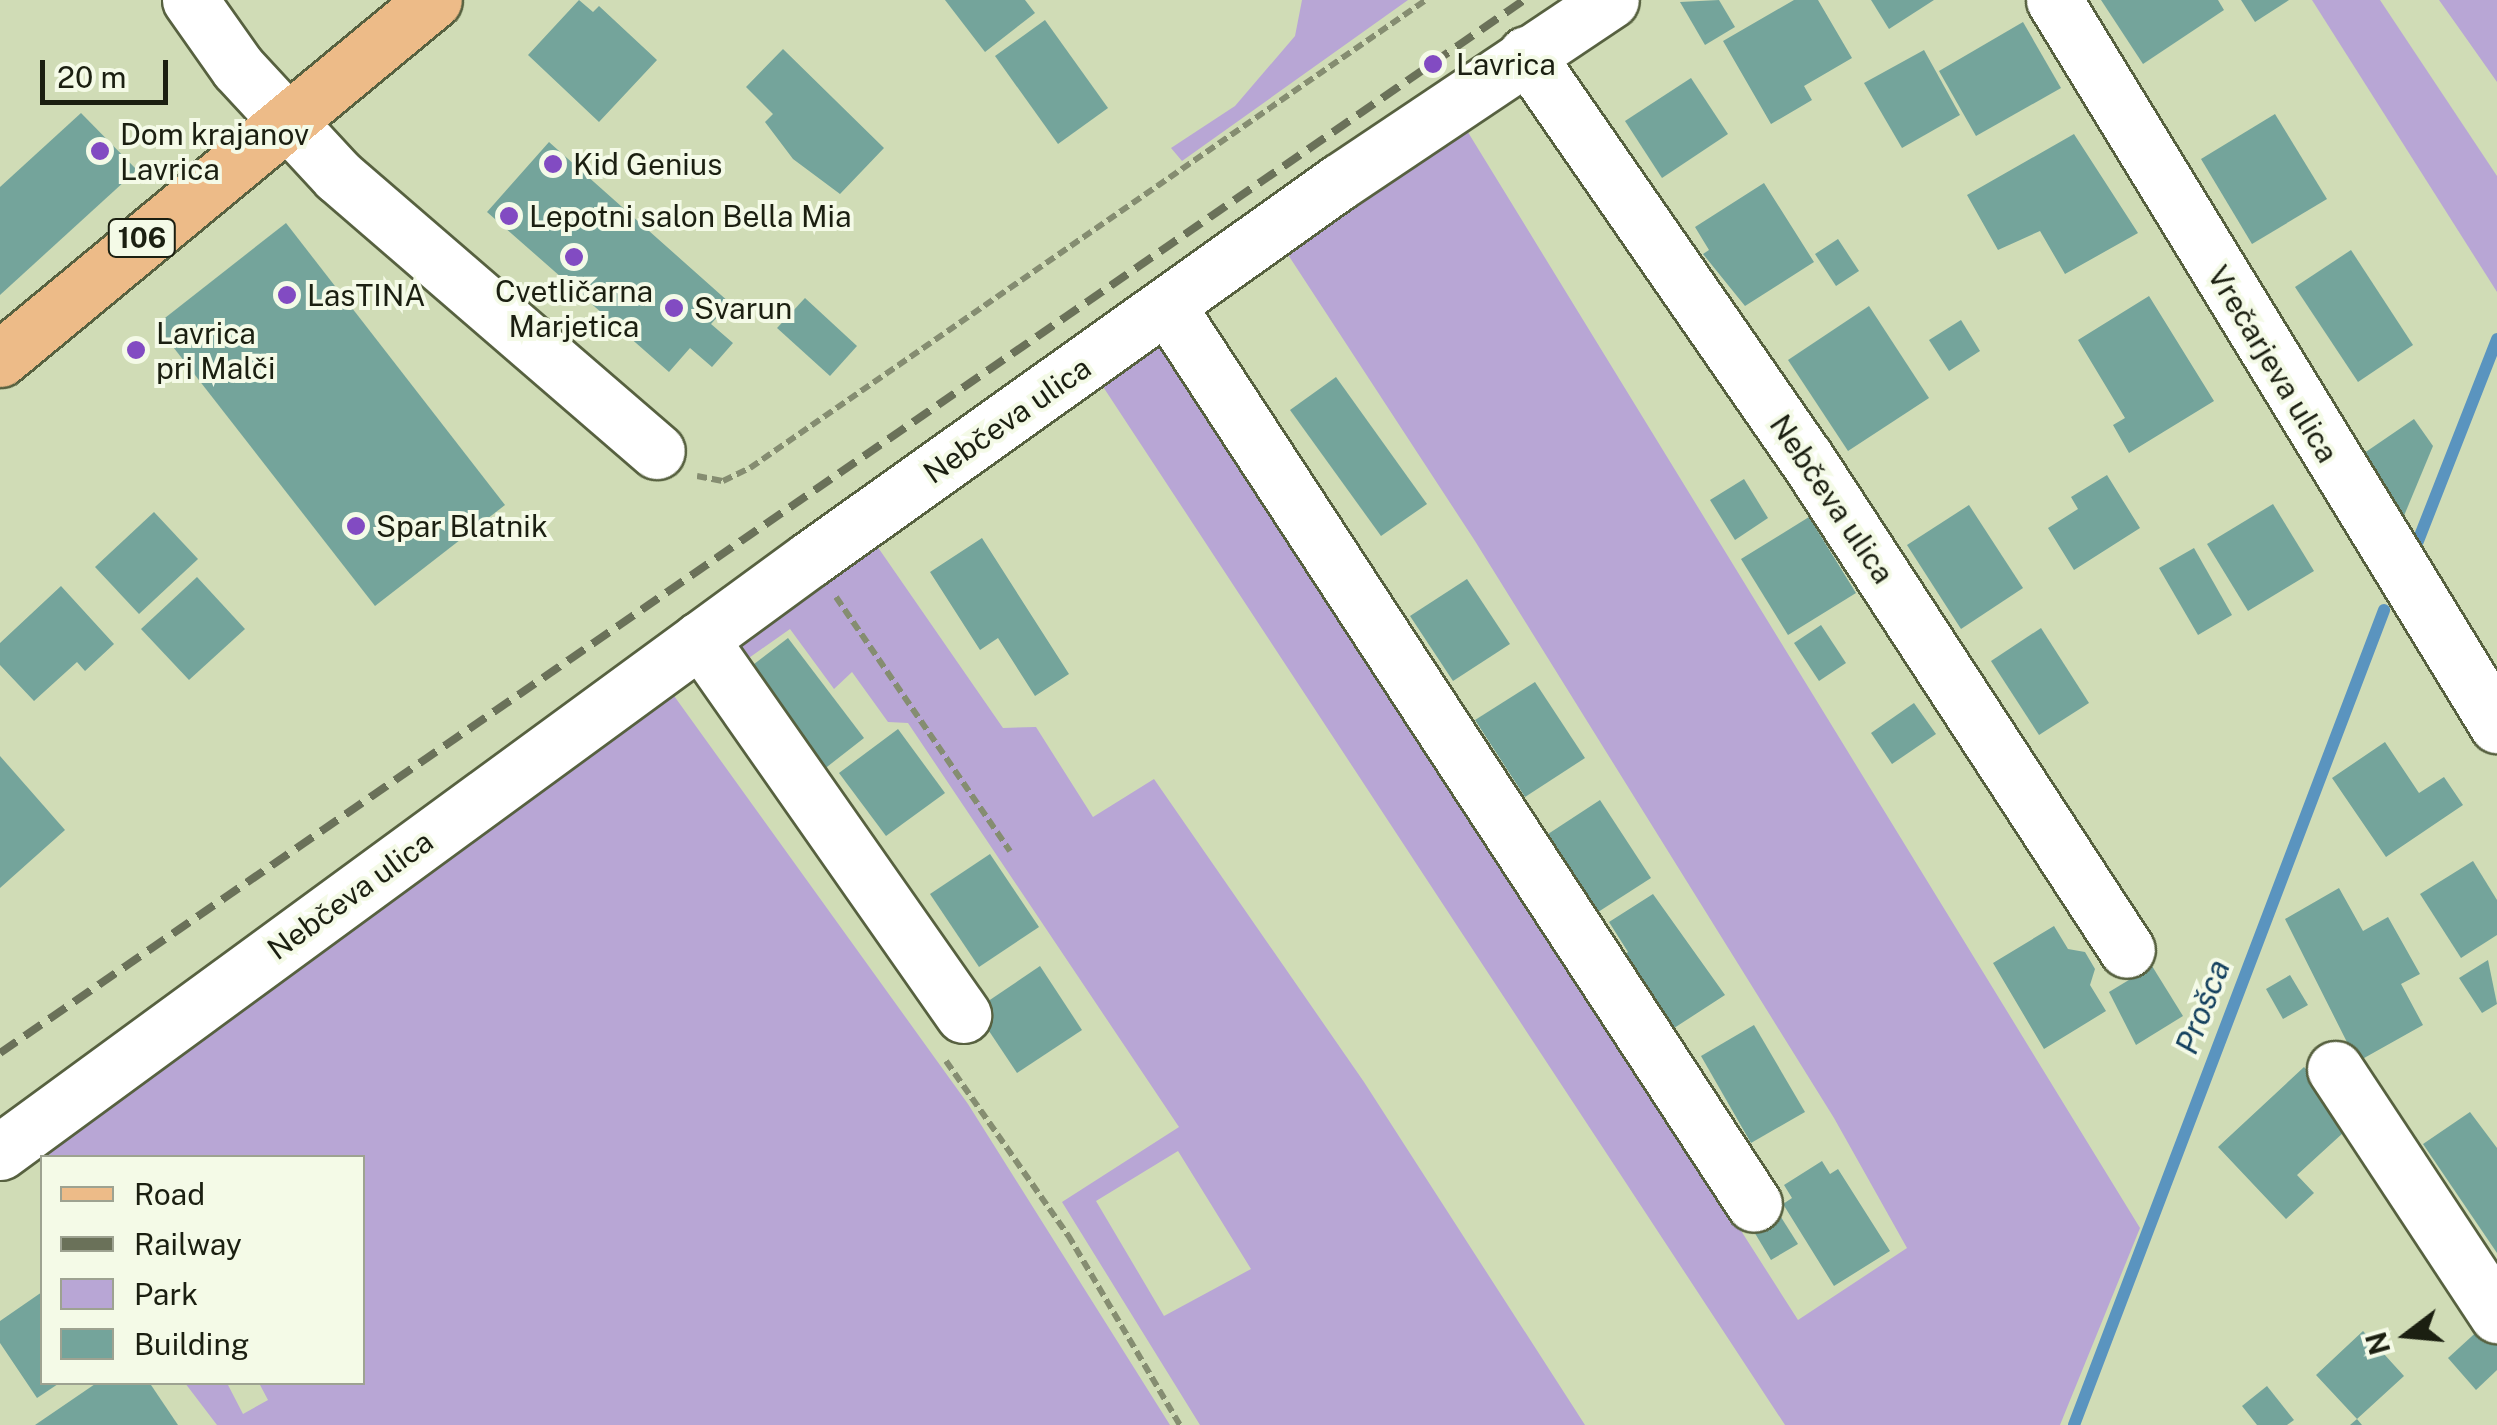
<!DOCTYPE html>
<html>
<head>
<meta charset="utf-8">
<style>
  body { margin:0 }
  #map { position:relative; width:2497px; height:1425px; overflow:hidden; background:#d0dcb6; font-family:"Public Sans",sans-serif }
  div>[style] { position:absolute }
  .green>* { inset:0; background:#b8a6d5 }
  .stream>* { height:12px; margin:-6px; padding:0 6px; transform-origin:6px; border-radius:6px; background:#5a94bf }
  .building>* { inset:0; background:#74a49b }
  .path>* { height:6px; margin-top:-3px; transform-origin:0; background:repeating-linear-gradient(90deg,#858d71 0 10px,transparent 0 15px) }
  .roads { filter:drop-shadow(2px 0 #576140) drop-shadow(-2px 0 #576140) drop-shadow(0 2px #576140) drop-shadow(0 -2px #576140) }
  .minor>* { height:55px; margin:-27.5px; padding:0 27.5px; transform-origin:27.5px; border-radius:27.5px; background:#fff }
  .major>* { height:55px; margin:-27.5px; padding:0 27.5px; transform-origin:27.5px; border-radius:27.5px; background:#edbb88 }
  .rail>* { height:8px; margin-top:-4px; transform-origin:0; background:repeating-linear-gradient(90deg,#6a7159 0 20px,transparent 0 30px) }
  .dots>* { width:28px; height:28px; translate:-50% -50%; box-sizing:border-box; border:5px solid #f4fae7; border-radius:50% }
  span { translate:-50% -50%; white-space:nowrap; text-align:center; line-height:1.15; -webkit-text-stroke:8px #f4fae7; paint-order:stroke }
  .shield-label span { padding:2px 8px; background:#f4fae7; border:2px solid; border-radius:8px; -webkit-text-stroke-width:0 }
  .shield-label { font-size:28px; color:#1b1f11; font-weight:700 }
  .poi-label { font-size:30px; color:#1b1f11 }
  .left { translate:0 -50%; text-align:left }
  .street-label { font-size:30px; color:#1b1f11 }
  .water-label { font-size:32px; color:#14415f; font-style:italic }
  .legend { position:absolute; left:40px; top:1155px; width:325px; height:230px; box-sizing:border-box; background:#f4fae7; border:2px solid #9da291; margin:0; padding:12px 18px; list-style:none; font-size:30px; color:#1b1f11 }
  .legend li { display:flex; align-items:center; gap:20px; height:50px }
  .legend b { width:50px; border:2px solid #9da291 }
  .north { position:absolute; left:2357px; top:1285px; width:100px; height:100px; -webkit-text-stroke:8px #f4fae7; paint-order:stroke; rotate:254deg; font-size:28px; font-weight:700; line-height:40px; text-align:center; color:#1b1f11 }
  .north::after { content:''; display:block; margin:auto; width:35px; height:45px; background:#1b1f11; clip-path:polygon(50% 0,100% 100%,50% 72%,0 100%) }
  .scale { position:absolute; left:40px; top:60px; width:128px; height:45px; box-sizing:border-box; border:5px solid #1b1f11; border-top:0; padding-left:12px; font-size:30px; line-height:35px; white-space:nowrap; color:#1b1f11; -webkit-text-stroke:8px #f4fae7; paint-order:stroke }
</style>
</head>
<body>
<div id="map">
  <div class="green">
    <div style="clip-path:polygon(1302px 0,1408px 0,1182px 161px,1171px 148px,1235px 106px,1295px 36px)"></div>
    <div style="clip-path:polygon(2312px 0,2380px 0,2497px 176px,2497px 292px)"></div>
    <div style="clip-path:polygon(2439px 0,2497px 0,2497px 82px,2461px 31px)"></div>
    <div style="clip-path:polygon(1458px 116px,2140px 1228px,2060px 1425px,1785px 1425px,1096px 376px,1165px 328px,1798px 1320px,1907px 1248px,1834px 1118px,1475px 541px,1281px 244px)"></div>
    <div style="clip-path:polygon(evenodd,868px 533px,1003px 728px,1036px 727px,1093px 817px,1154px 779px,1364px 1082px,1585px 1425px,1200px 1425px,1062px 1202px,1179px 1127px,908px 723px,888px 722px,852px 672px,834px 689px,790px 629px,736px 667px,718px 642px,868px 533px,1178px 1151px,1251px 1269px,1164px 1316px,1096px 1201px,1178px 1151px)"></div>
    <div style="clip-path:polygon(672px 693px,968px 1104px,1170px 1425px,217px 1425px,185px 1383px,227px 1383px,243px 1414px,268px 1400px,259px 1383px,362px 1382px,362px 1158px,46px 1158px,41px 1148px)"></div>
  </div>
  <div class="stream">
    <div style="left:2418px;top:541px;width:217px;rotate:-68.6deg"></div>
    <div style="left:2074px;top:1425px;width:872px;rotate:-69.17deg"></div>
  </div>
  <div class="building">
    <div style="clip-path:polygon(579px 0,593px 12px,599px 6px,657px 60px,599px 122px,528px 55px)"></div>
    <div style="clip-path:polygon(945px 0,1025px 0,1035px 13px,985px 52px)"></div>
    <div style="clip-path:polygon(1719px 0,1735px 27px,1705px 45px,1680px 2px)"></div>
    <div style="clip-path:polygon(1794px 0,1818px 0,1852px 58px,1804px 86px,1812px 100px,1771px 124px,1723px 41px)"></div>
    <div style="clip-path:polygon(1871px 0,1934px 0,1889px 29px)"></div>
    <div style="clip-path:polygon(2101px 0,2218px 0,2224px 10px,2143px 64px)"></div>
    <div style="clip-path:polygon(2241px 0,2289px 0,2255px 22px)"></div>
    <div style="clip-path:polygon(1045px 20px,1108px 108px,1058px 144px,995px 56px)"></div>
    <div style="clip-path:polygon(2023px 22px,2061px 88px,1976px 136px,1939px 71px)"></div>
    <div style="clip-path:polygon(783px 49px,884px 148px,840px 194px,793px 159px,765px 122px,773px 114px,746px 87px)"></div>
    <div style="clip-path:polygon(1924px 50px,1960px 115px,1902px 148px,1864px 83px)"></div>
    <div style="clip-path:polygon(1691px 78px,1728px 134px,1662px 178px,1625px 121px)"></div>
    <div style="clip-path:polygon(81px 113px,137px 170px,0 295px,0 187px)"></div>
    <div style="clip-path:polygon(2275px 114px,2327px 199px,2252px 244px,2201px 159px)"></div>
    <div style="clip-path:polygon(2074px 134px,2138px 233px,2065px 274px,2040px 231px,1998px 250px,1967px 195px)"></div>
    <div style="clip-path:polygon(549px 142px,730px 303px,711px 324px,733px 343px,712px 367px,690px 348px,669px 372px,487px 212px)"></div>
    <div style="clip-path:polygon(1764px 183px,1814px 262px,1745px 306px,1703px 254px,1709px 250px,1695px 227px)"></div>
    <div style="clip-path:polygon(286px 223px,505px 505px,375px 606px,156px 325px)"></div>
    <div style="clip-path:polygon(1838px 239px,1859px 271px,1836px 286px,1815px 254px)"></div>
    <div style="clip-path:polygon(2351px 250px,2413px 345px,2358px 382px,2295px 287px)"></div>
    <div style="clip-path:polygon(2149px 296px,2214px 401px,2129px 453px,2113px 425px,2125px 418px,2078px 340px)"></div>
    <div style="clip-path:polygon(805px 298px,857px 346px,830px 376px,777px 328px)"></div>
    <div style="clip-path:polygon(1869px 306px,1929px 398px,1848px 451px,1788px 360px)"></div>
    <div style="clip-path:polygon(1961px 320px,1980px 351px,1949px 371px,1929px 340px)"></div>
    <div style="clip-path:polygon(1336px 377px,1427px 504px,1381px 536px,1290px 410px)"></div>
    <div style="clip-path:polygon(2414px 419px,2433px 446px,2401px 523px,2357px 458px)"></div>
    <div style="clip-path:polygon(2107px 475px,2140px 528px,2074px 570px,2048px 528px,2078px 509px,2071px 497px)"></div>
    <div style="clip-path:polygon(1744px 479px,1768px 518px,1735px 540px,1710px 500px)"></div>
    <div style="clip-path:polygon(2273px 504px,2314px 571px,2248px 611px,2207px 544px)"></div>
    <div style="clip-path:polygon(1969px 505px,2023px 588px,1961px 629px,1907px 545px)"></div>
    <div style="clip-path:polygon(154px 512px,198px 559px,139px 614px,95px 567px)"></div>
    <div style="clip-path:polygon(1809px 517px,1856px 593px,1788px 635px,1741px 559px)"></div>
    <div style="clip-path:polygon(982px 538px,1069px 674px,1035px 696px,998px 638px,980px 650px,930px 572px)"></div>
    <div style="clip-path:polygon(2194px 548px,2232px 615px,2198px 635px,2159px 568px)"></div>
    <div style="clip-path:polygon(197px 577px,245px 629px,189px 680px,141px 629px)"></div>
    <div style="clip-path:polygon(1467px 579px,1510px 644px,1453px 681px,1410px 616px)"></div>
    <div style="clip-path:polygon(61px 586px,114px 644px,85px 671px,77px 662px,34px 701px,0 665px,0 643px)"></div>
    <div style="clip-path:polygon(1821px 625px,1846px 663px,1819px 681px,1794px 643px)"></div>
    <div style="clip-path:polygon(2041px 628px,2089px 703px,2039px 735px,1991px 661px)"></div>
    <div style="clip-path:polygon(788px 638px,864px 738px,823px 770px,741px 674px)"></div>
    <div style="clip-path:polygon(1535px 682px,1585px 758px,1525px 797px,1475px 720px)"></div>
    <div style="clip-path:polygon(1914px 703px,1936px 734px,1892px 764px,1871px 733px)"></div>
    <div style="clip-path:polygon(898px 729px,945px 793px,886px 836px,839px 773px)"></div>
    <div style="clip-path:polygon(2385px 742px,2419px 793px,2444px 777px,2463px 805px,2386px 857px,2332px 778px)"></div>
    <div style="clip-path:polygon(0 756px,65px 830px,0 888px)"></div>
    <div style="clip-path:polygon(1600px 800px,1651px 878px,1595px 914px,1545px 836px)"></div>
    <div style="clip-path:polygon(990px 854px,1039px 927px,979px 967px,930px 894px)"></div>
    <div style="clip-path:polygon(2473px 861px,2497px 900px,2497px 935px,2461px 958px,2420px 894px)"></div>
    <div style="clip-path:polygon(2339px 888px,2363px 931px,2388px 917px,2420px 974px,2401px 984px,2423px 1025px,2357px 1062px,2285px 919px)"></div>
    <div style="clip-path:polygon(1653px 894px,1725px 995px,1668px 1032px,1620px 958px,1628px 952px,1609px 922px)"></div>
    <div style="clip-path:polygon(2054px 926px,2068px 949px,2085px 952px,2095px 969px,2090px 985px,2106px 1011px,2044px 1049px,1993px 963px)"></div>
    <div style="clip-path:polygon(2488px 960px,2497px 1004px,2482px 1013px,2459px 978px)"></div>
    <div style="clip-path:polygon(1040px 966px,1082px 1030px,1017px 1073px,975px 1010px)"></div>
    <div style="clip-path:polygon(2152px 966px,2183px 1016px,2136px 1045px,2109px 992px)"></div>
    <div style="clip-path:polygon(2290px 975px,2308px 1005px,2283px 1019px,2266px 989px)"></div>
    <div style="clip-path:polygon(1754px 1025px,1805px 1112px,1751px 1143px,1701px 1056px)"></div>
    <div style="clip-path:polygon(2304px 1067px,2355px 1122px,2297px 1175px,2314px 1193px,2286px 1219px,2218px 1147px)"></div>
    <div style="clip-path:polygon(2470px 1112px,2497px 1148px,2497px 1253px,2423px 1144px)"></div>
    <div style="clip-path:polygon(1822px 1161px,1830px 1174px,1838px 1169px,1890px 1251px,1834px 1286px,1783px 1204px,1792px 1198px,1784px 1185px)"></div>
    <div style="clip-path:polygon(1779px 1214px,1798px 1244px,1771px 1260px,1753px 1230px)"></div>
    <div style="clip-path:polygon(42px 1292px,42px 1382px,61px 1382px,37px 1398px,0 1343px,0 1321px)"></div>
    <div style="clip-path:polygon(2483px 1326px,2497px 1341px,2497px 1370px,2476px 1390px,2448px 1358px)"></div>
    <div style="clip-path:polygon(2363px 1331px,2404px 1376px,2357px 1419px,2362px 1425px,2350px 1425px,2357px 1419px,2316px 1375px)"></div>
    <div style="clip-path:polygon(98px 1382px,149px 1382px,178px 1425px,35px 1425px)"></div>
    <div style="clip-path:polygon(2267px 1386px,2294px 1420px,2287px 1425px,2257px 1425px,2242px 1406px)"></div>
  </div>
  <div class="path">
    <div style="left:697px;top:476px;width:26px;rotate:11deg"></div>
    <div style="left:723px;top:481px;width:30px;rotate:-26deg"></div>
    <div style="left:750px;top:468px;width:822px;rotate:-34.7deg"></div>
    <div style="left:836px;top:597px;width:308px;rotate:55.6deg"></div>
    <div style="left:946px;top:1061px;width:213px;rotate:55deg"></div>
    <div style="left:1068px;top:1235px;width:221px;rotate:59.5deg"></div>
  </div>
  <div class="roads">
    <div class="minor">
      <div style="left:190px;top:0;width:83px;rotate:54.8deg"></div>
      <div style="left:238px;top:68px;width:147px;rotate:47.2deg"></div>
      <div style="left:338px;top:176px;width:421px;rotate:40.8deg"></div>
      <div style="left:2054px;top:0;width:850px;rotate:58.57deg"></div>
      <div style="left:1526px;top:54px;width:492px;rotate:55.3deg"></div>
      <div style="left:1806px;top:458px;width:587px;rotate:56.88deg"></div>
      <div style="left:1168px;top:307px;width:1071px;rotate:56.84deg"></div>
      <div style="left:700px;top:639px;width:459px;rotate:55deg"></div>
      <div style="left:2335px;top:1069px;width:295px;rotate:56.6deg"></div>
      <div style="left:0;top:1152px;width:1004px;rotate:-36.21deg"></div>
      <div style="left:810px;top:559px;width:650px;rotate:-35.48deg"></div>
      <div style="left:1339px;top:182px;width:327px;rotate:-33.8deg"></div>
    </div>
    <div class="major">
      <div style="left:0;top:359px;width:563px;rotate:-39.6deg"></div>
    </div>
  </div>
  <div class="rail">
    <div style="left:0;top:1053px;width:1852px;rotate:-34.64deg"></div>
  </div>
  <div class="dots">
    <div style="left:1433px;top:64px;background:#824bc2"></div>
    <div style="left:100px;top:151px;background:#824bc2"></div>
    <div style="left:553px;top:164px;background:#824bc2"></div>
    <div style="left:509px;top:216px;background:#824bc2"></div>
    <div style="left:574px;top:257px;background:#824bc2"></div>
    <div style="left:287px;top:295px;background:#824bc2"></div>
    <div style="left:674px;top:308px;background:#824bc2"></div>
    <div style="left:136px;top:350px;background:#824bc2"></div>
    <div style="left:356px;top:526px;background:#824bc2"></div>
  </div>
  <div class="shield-label">
    <span style="left:142px;top:238px">106</span>
  </div>
  <div class="poi-label">
    <span class="left" style="left:1456px;top:64px">Lavrica</span>
    <span class="left" style="left:120px;top:151px">Dom krajanov<br>Lavrica</span>
    <span class="left" style="left:573px;top:164px">Kid Genius</span>
    <span class="left" style="left:529px;top:216px">Lepotni salon Bella Mia</span>
    <span style="left:574px;top:308px">Cvetličarna<br>Marjetica</span>
    <span class="left" style="left:307px;top:295px">LasTINA</span>
    <span class="left" style="left:694px;top:308px">Svarun</span>
    <span class="left" style="left:156px;top:350px">Lavrica<br>pri Malči</span>
    <span class="left" style="left:376px;top:526px">Spar Blatnik</span>
  </div>
  <div class="street-label">
    <span style="left:2273px;top:364px;rotate:59deg">Vrečarjeva ulica</span>
    <span style="left:1007px;top:420px;rotate:-35deg">Nebčeva ulica</span>
    <span style="left:1832px;top:499px;rotate:56deg">Nebčeva ulica</span>
    <span style="left:350px;top:895px;rotate:-36deg">Nebčeva ulica</span>
  </div>
  <div class="water-label">
    <span style="left:2203px;top:1007px;rotate:-69deg">Prošca</span>
  </div>
  <ul class="legend">
  <li><b style="height:12px;background:#edbb88"></b>Road</li>
  <li><b style="height:12px;background:#6a7159"></b>Railway</li>
  <li><b style="height:28px;background:#b8a6d5"></b>Park</li>
  <li><b style="height:28px;background:#74a49b"></b>Building</li>
  </ul>
  <div class="north">N</div>
  <div class="scale">20 m</div>
</div>
</body>
</html>
